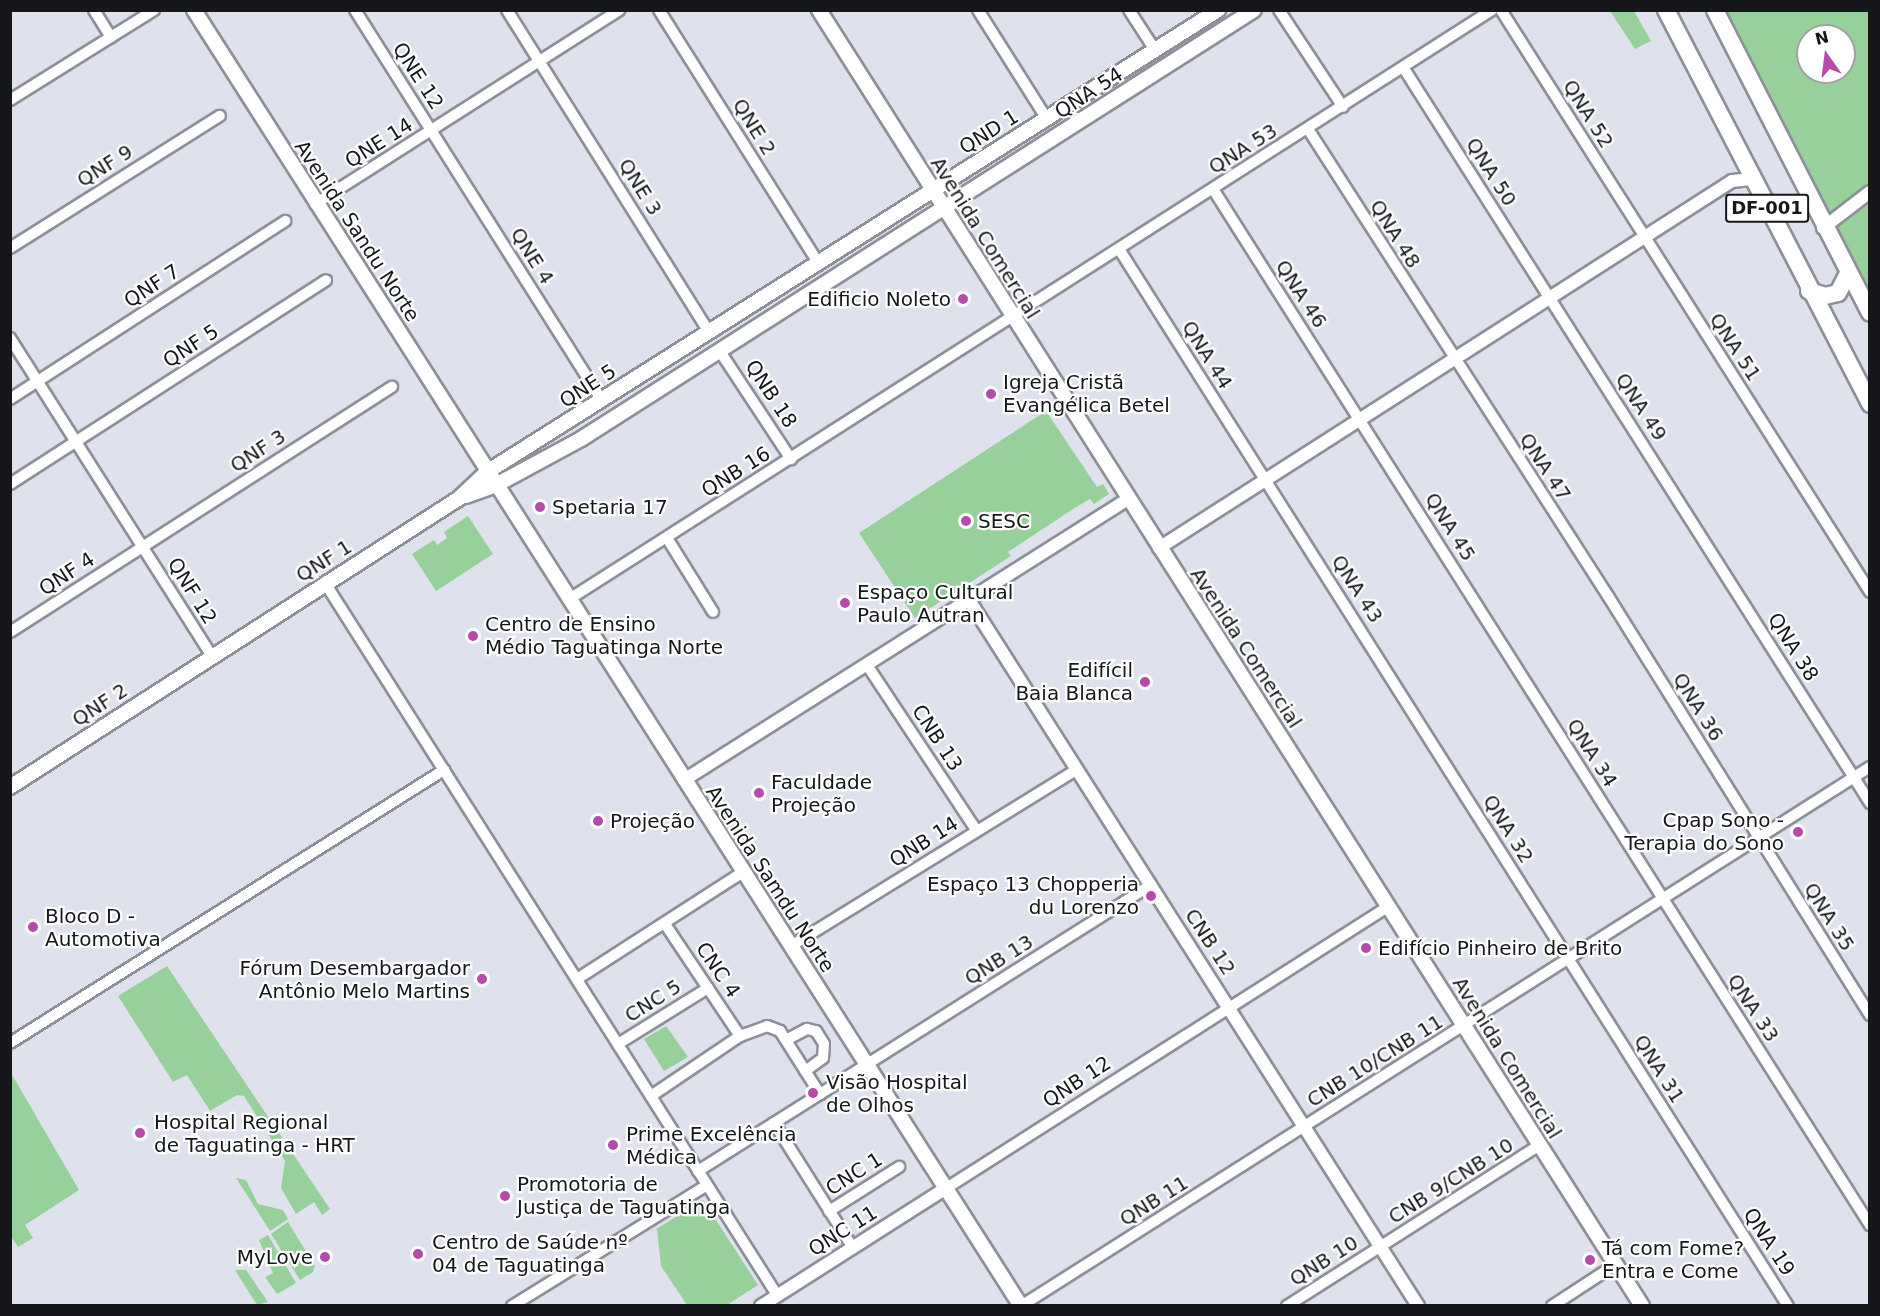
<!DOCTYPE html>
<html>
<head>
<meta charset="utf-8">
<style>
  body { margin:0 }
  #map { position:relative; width:1880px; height:1316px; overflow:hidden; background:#dfe2ec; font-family:"DejaVu Sans",sans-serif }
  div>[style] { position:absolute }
  .green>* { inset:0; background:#97d09a }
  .roads { filter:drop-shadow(2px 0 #8d9099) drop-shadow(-2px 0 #8d9099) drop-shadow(0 2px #8d9099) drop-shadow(0 -2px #8d9099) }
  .minor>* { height:10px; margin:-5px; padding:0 5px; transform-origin:5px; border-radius:5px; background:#fff }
  .tertiary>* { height:12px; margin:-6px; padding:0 6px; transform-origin:6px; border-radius:6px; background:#fff }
  .secondary>* { height:14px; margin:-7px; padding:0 7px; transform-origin:7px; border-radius:7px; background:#fff }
  .trunk>* { height:16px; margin:-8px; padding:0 8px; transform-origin:8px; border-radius:8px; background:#fff }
  .dots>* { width:16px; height:16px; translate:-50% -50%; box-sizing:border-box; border:3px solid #fff; border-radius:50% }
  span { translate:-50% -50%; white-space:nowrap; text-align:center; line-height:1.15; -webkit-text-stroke:4.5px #fff; paint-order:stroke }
  .shield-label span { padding:2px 4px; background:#fff; border:2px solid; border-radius:4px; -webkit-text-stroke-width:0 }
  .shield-label { font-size:18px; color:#16171a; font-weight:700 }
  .street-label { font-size:20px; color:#16171a }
  .poi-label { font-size:20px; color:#16171a }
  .right { translate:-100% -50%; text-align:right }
  .left { translate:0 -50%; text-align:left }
  .frame { position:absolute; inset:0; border:12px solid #16171a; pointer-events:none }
  .north { position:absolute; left:1796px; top:24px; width:60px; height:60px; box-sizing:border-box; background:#fff; border:2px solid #a2a2a3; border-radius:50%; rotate:346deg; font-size:16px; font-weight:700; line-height:24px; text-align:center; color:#16171a }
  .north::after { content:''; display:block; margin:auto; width:21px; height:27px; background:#b74baa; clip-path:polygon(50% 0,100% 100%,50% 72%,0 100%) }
</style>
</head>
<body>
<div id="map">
  <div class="green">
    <div style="clip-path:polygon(1610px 11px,1634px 11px,1651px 41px,1635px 49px)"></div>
    <div style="clip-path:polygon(evenodd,1726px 11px,1869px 11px,1869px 291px,1798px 152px,1726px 11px,1808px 36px,1844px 36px,1844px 72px,1808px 72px,1808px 36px)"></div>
    <div style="clip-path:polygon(1046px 411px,1097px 487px,1103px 484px,1109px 494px,1094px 504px,1090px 499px,1073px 509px,1008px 552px,1011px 556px,915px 618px,859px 533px)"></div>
    <div style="clip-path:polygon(468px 516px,493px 554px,436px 591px,412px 554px,434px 540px,437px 545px,447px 538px,444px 532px)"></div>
    <div style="clip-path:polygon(167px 966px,330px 1209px,322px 1215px,314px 1202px,296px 1214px,281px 1188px,285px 1161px,244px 1096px,237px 1095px,210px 1111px,187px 1075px,173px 1082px,118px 996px)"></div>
    <div style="clip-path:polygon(666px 1026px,688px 1057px,664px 1071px,644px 1039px)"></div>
    <div style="clip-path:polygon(11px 1073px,79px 1190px,25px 1225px,33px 1238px,18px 1247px,10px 1235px)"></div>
    <div style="clip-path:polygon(236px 1178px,246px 1180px,258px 1204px,283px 1210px,288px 1219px,270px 1231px)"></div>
    <div style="clip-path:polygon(703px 1200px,758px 1285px,727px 1305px,687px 1305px,661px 1266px,657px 1229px,642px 1238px)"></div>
    <div style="clip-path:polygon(288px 1222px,315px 1266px,313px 1272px,300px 1280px,271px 1234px)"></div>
    <div style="clip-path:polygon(268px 1235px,296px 1283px,277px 1294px,265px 1277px,273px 1273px,259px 1240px)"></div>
    <div style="clip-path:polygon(235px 1270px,246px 1270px,268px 1302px,257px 1305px)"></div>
  </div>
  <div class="roads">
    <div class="minor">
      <div style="left:94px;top:10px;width:32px;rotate:58deg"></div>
      <div style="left:355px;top:10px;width:462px;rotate:57.7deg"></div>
      <div style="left:507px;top:10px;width:381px;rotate:57.9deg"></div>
      <div style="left:659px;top:10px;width:300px;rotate:57.8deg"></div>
      <div style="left:978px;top:10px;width:129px;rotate:57.7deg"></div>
      <div style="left:1129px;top:10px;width:48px;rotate:57deg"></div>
      <div style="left:1279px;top:10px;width:116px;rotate:56.6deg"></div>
      <div style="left:1501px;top:10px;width:689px;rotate:57.62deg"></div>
      <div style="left:1403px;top:67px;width:872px;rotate:57.6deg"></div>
      <div style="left:10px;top:100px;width:170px;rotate:-32deg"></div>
      <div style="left:1308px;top:129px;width:555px;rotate:57.28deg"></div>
      <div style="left:1608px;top:596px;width:494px;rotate:58deg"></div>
      <div style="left:1213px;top:189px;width:1227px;rotate:57.62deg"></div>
      <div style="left:315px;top:204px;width:361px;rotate:-32.5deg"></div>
      <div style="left:10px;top:248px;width:248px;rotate:-32.2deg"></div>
      <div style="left:1119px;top:249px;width:1251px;rotate:57.67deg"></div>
      <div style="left:10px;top:338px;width:375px;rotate:57.6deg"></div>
      <div style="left:719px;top:350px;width:131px;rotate:56.6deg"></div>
      <div style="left:10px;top:399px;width:328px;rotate:-32.9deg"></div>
      <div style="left:10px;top:484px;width:376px;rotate:-32.8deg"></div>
      <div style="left:667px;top:538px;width:87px;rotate:58.1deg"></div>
      <div style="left:325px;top:583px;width:843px;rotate:57.59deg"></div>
      <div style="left:571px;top:598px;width:1093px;rotate:-32.56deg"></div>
      <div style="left:10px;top:632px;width:454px;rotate:-32.7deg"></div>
      <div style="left:867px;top:665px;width:199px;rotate:56.5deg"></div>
      <div style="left:665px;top:924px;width:135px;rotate:56.2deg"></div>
      <div style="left:791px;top:946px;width:335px;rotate:-31.7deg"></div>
      <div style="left:577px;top:979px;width:197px;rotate:-32.8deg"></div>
      <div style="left:786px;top:1040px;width:24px;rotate:-28deg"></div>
      <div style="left:807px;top:1029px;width:9px;rotate:13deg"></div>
      <div style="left:816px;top:1031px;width:15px;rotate:58deg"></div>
      <div style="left:824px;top:1044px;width:14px;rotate:94deg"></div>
      <div style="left:823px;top:1058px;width:22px;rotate:144deg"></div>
      <div style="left:10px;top:1043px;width:513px;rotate:-32.17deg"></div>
      <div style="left:618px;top:1044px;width:106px;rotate:-31.9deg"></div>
      <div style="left:651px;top:1096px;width:107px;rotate:-34deg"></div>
      <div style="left:740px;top:1036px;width:29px;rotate:-20deg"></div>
      <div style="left:767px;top:1026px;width:14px;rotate:21deg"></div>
      <div style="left:780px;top:1031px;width:75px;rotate:57.6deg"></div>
      <div style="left:774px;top:1123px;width:148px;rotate:57.7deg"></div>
      <div style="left:698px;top:1171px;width:536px;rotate:-32.27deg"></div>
      <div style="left:945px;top:1189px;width:527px;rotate:-32.51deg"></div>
      <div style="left:829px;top:1211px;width:83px;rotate:-32.2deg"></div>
      <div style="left:512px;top:1306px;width:229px;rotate:-31.8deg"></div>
      <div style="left:1021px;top:1306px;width:1006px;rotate:-32.41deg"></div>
      <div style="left:1287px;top:1306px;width:300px;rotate:-32.5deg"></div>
      <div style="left:1552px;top:1306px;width:75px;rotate:-33.1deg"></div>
    </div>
    <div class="tertiary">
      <div style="left:1823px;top:228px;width:59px;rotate:-37.5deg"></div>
      <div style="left:1159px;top:548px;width:680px;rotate:-32.64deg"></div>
      <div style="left:1732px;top:181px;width:20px;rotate:-6deg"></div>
      <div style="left:969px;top:600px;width:837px;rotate:57.54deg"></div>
      <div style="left:684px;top:780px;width:525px;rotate:-32.33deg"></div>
      <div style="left:761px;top:1306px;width:218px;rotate:-32.5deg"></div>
    </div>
    <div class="secondary">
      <div style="left:194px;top:10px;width:1537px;rotate:57.46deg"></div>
      <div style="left:819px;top:10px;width:1535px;rotate:57.58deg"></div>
      <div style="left:466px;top:496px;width:32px;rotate:-20deg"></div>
      <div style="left:496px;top:485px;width:97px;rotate:-28.4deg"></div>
      <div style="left:581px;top:439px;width:798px;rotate:-32.52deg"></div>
      <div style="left:10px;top:787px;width:533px;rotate:-32.74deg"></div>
      <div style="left:458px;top:499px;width:40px;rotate:-43deg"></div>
      <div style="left:487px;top:472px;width:865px;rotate:-32.29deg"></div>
    </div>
    <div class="trunk">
      <div style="left:1666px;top:10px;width:444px;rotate:62.6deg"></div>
      <div style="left:1715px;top:10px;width:340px;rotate:62.9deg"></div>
      <div style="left:1809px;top:291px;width:17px;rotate:17deg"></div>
      <div style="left:1825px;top:296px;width:13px;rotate:-13deg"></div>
      <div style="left:1838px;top:293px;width:22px;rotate:-63deg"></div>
    </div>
  </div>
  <div class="dots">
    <div style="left:963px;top:299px;background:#b74baa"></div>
    <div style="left:991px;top:394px;background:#b74baa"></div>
    <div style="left:540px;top:507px;background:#b74baa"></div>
    <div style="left:966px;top:521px;background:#b74baa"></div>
    <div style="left:845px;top:603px;background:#b74baa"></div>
    <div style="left:473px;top:636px;background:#b74baa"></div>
    <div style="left:1145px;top:682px;background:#b74baa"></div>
    <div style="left:759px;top:793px;background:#b74baa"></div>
    <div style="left:598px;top:821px;background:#b74baa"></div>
    <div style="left:1798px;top:832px;background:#b74baa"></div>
    <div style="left:1151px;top:896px;background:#b74baa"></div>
    <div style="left:33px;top:927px;background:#b74baa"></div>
    <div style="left:1366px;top:948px;background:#b74baa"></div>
    <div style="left:482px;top:979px;background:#b74baa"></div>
    <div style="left:813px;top:1093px;background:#b74baa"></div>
    <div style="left:140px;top:1133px;background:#b74baa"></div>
    <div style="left:613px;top:1145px;background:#b74baa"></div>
    <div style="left:505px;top:1196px;background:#b74baa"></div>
    <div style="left:418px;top:1254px;background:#b74baa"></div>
    <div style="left:325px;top:1257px;background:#b74baa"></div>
    <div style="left:1590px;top:1260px;background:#b74baa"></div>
  </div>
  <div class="shield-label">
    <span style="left:1767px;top:208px">DF-001</span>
  </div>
  <div class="street-label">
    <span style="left:418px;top:76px;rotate:57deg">QNE 12</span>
    <span style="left:1089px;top:93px;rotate:-33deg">QNA 54</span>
    <span style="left:1588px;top:114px;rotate:58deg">QNA 52</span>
    <span style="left:754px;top:127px;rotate:58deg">QNE 2</span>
    <span style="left:989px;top:132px;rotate:-32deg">QND 1</span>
    <span style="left:379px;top:143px;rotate:-32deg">QNE 14</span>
    <span style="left:1243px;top:149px;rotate:-32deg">QNA 53</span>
    <span style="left:105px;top:166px;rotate:-32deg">QNF 9</span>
    <span style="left:1491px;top:172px;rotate:58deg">QNA 50</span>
    <span style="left:640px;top:187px;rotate:58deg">QNE 3</span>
    <span style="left:357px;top:231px;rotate:57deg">Avenida Sandu Norte</span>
    <span style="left:1395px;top:234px;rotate:58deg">QNA 48</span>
    <span style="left:985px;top:238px;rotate:58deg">Avenida Comercial</span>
    <span style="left:532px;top:256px;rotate:58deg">QNE 4</span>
    <span style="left:152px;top:286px;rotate:-33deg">QNF 7</span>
    <span style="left:1301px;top:294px;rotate:57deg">QNA 46</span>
    <span style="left:191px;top:346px;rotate:-33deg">QNF 5</span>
    <span style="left:1735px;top:347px;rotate:57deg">QNA 51</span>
    <span style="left:1207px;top:355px;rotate:58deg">QNA 44</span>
    <span style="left:588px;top:386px;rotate:-33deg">QNE 5</span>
    <span style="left:771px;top:394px;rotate:57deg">QNB 18</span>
    <span style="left:1641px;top:407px;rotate:57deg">QNA 49</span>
    <span style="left:258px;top:451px;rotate:-33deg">QNF 3</span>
    <span style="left:1545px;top:467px;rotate:57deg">QNA 47</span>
    <span style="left:736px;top:472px;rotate:-32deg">QNB 16</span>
    <span style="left:1450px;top:527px;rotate:58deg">QNA 45</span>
    <span style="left:324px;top:561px;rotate:-32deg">QNF 1</span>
    <span style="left:67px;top:574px;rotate:-33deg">QNF 4</span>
    <span style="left:1357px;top:589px;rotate:57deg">QNA 43</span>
    <span style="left:192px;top:591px;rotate:58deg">QNF 12</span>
    <span style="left:1793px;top:647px;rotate:58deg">QNA 38</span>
    <span style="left:1246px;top:648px;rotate:57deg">Avenida Comercial</span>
    <span style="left:100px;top:705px;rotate:-33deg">QNF 2</span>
    <span style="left:1698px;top:707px;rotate:58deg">QNA 36</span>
    <span style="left:937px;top:738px;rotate:57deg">CNB 13</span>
    <span style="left:1592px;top:753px;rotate:58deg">QNA 34</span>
    <span style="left:1508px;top:829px;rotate:58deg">QNA 32</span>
    <span style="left:924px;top:842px;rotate:-32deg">QNB 14</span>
    <span style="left:770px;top:879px;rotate:57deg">Avenida Samdu Norte</span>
    <span style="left:1829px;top:917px;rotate:58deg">QNA 35</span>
    <span style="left:1210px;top:942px;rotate:57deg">CNB 12</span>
    <span style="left:999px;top:960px;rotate:-32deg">QNB 13</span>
    <span style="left:718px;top:970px;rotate:56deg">CNC 4</span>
    <span style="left:653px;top:1001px;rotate:-32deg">CNC 5</span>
    <span style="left:1753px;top:1008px;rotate:57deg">QNA 33</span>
    <span style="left:1507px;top:1058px;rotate:58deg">Avenida Comercial</span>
    <span style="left:1375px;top:1061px;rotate:-32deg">CNB 10/CNB 11</span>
    <span style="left:1659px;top:1069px;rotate:58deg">QNA 31</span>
    <span style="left:1077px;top:1082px;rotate:-33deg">QNB 12</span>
    <span style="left:854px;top:1174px;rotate:-32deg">CNC 1</span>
    <span style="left:1451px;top:1181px;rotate:-32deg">CNB 9/CNB 10</span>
    <span style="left:1154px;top:1201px;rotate:-32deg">QNB 11</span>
    <span style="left:843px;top:1231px;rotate:-32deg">QNC 11</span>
    <span style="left:1769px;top:1242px;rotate:57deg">QNA 19</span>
    <span style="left:1324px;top:1261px;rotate:-32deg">QNB 10</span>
  </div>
  <div class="poi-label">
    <span class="right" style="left:951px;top:299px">Edificio Noleto</span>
    <span class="left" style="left:1003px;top:394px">Igreja Cristã<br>Evangélica Betel</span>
    <span class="left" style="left:552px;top:507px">Spetaria 17</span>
    <span class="left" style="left:978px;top:521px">SESC</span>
    <span class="left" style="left:857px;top:604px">Espaço Cultural<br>Paulo Autran</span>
    <span class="left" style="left:485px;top:636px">Centro de Ensino<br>Médio Taguatinga Norte</span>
    <span class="right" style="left:1133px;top:682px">Edifícil<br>Baia Blanca</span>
    <span class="left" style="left:771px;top:794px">Faculdade<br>Projeção</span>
    <span class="right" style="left:1784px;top:832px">Cpap Sono -<br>Terapia do Sono</span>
    <span class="left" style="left:610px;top:821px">Projeção</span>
    <span class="right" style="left:1139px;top:896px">Espaço 13 Chopperia<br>du Lorenzo</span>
    <span class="left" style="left:45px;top:928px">Bloco D -<br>Automotiva</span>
    <span class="left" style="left:1378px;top:948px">Edifício Pinheiro de Brito</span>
    <span class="right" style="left:470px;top:980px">Fórum Desembargador<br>Antônio Melo Martins</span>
    <span class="left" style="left:826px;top:1094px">Visão Hospital<br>de Olhos</span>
    <span class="left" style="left:154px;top:1134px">Hospital Regional<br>de Taguatinga - HRT</span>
    <span class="left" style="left:626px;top:1146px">Prime Excelência<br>Médica</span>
    <span class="left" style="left:517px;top:1196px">Promotoria de<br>Justiça de Taguatinga</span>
    <span class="left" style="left:432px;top:1254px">Centro de Saúde nº<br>04 de Taguatinga</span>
    <span class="left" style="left:1602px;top:1260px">Tá com Fome?<br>Entra e Come</span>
    <span class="right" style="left:313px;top:1257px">MyLove</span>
  </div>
  <div class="frame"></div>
  <div class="north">N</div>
</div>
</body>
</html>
